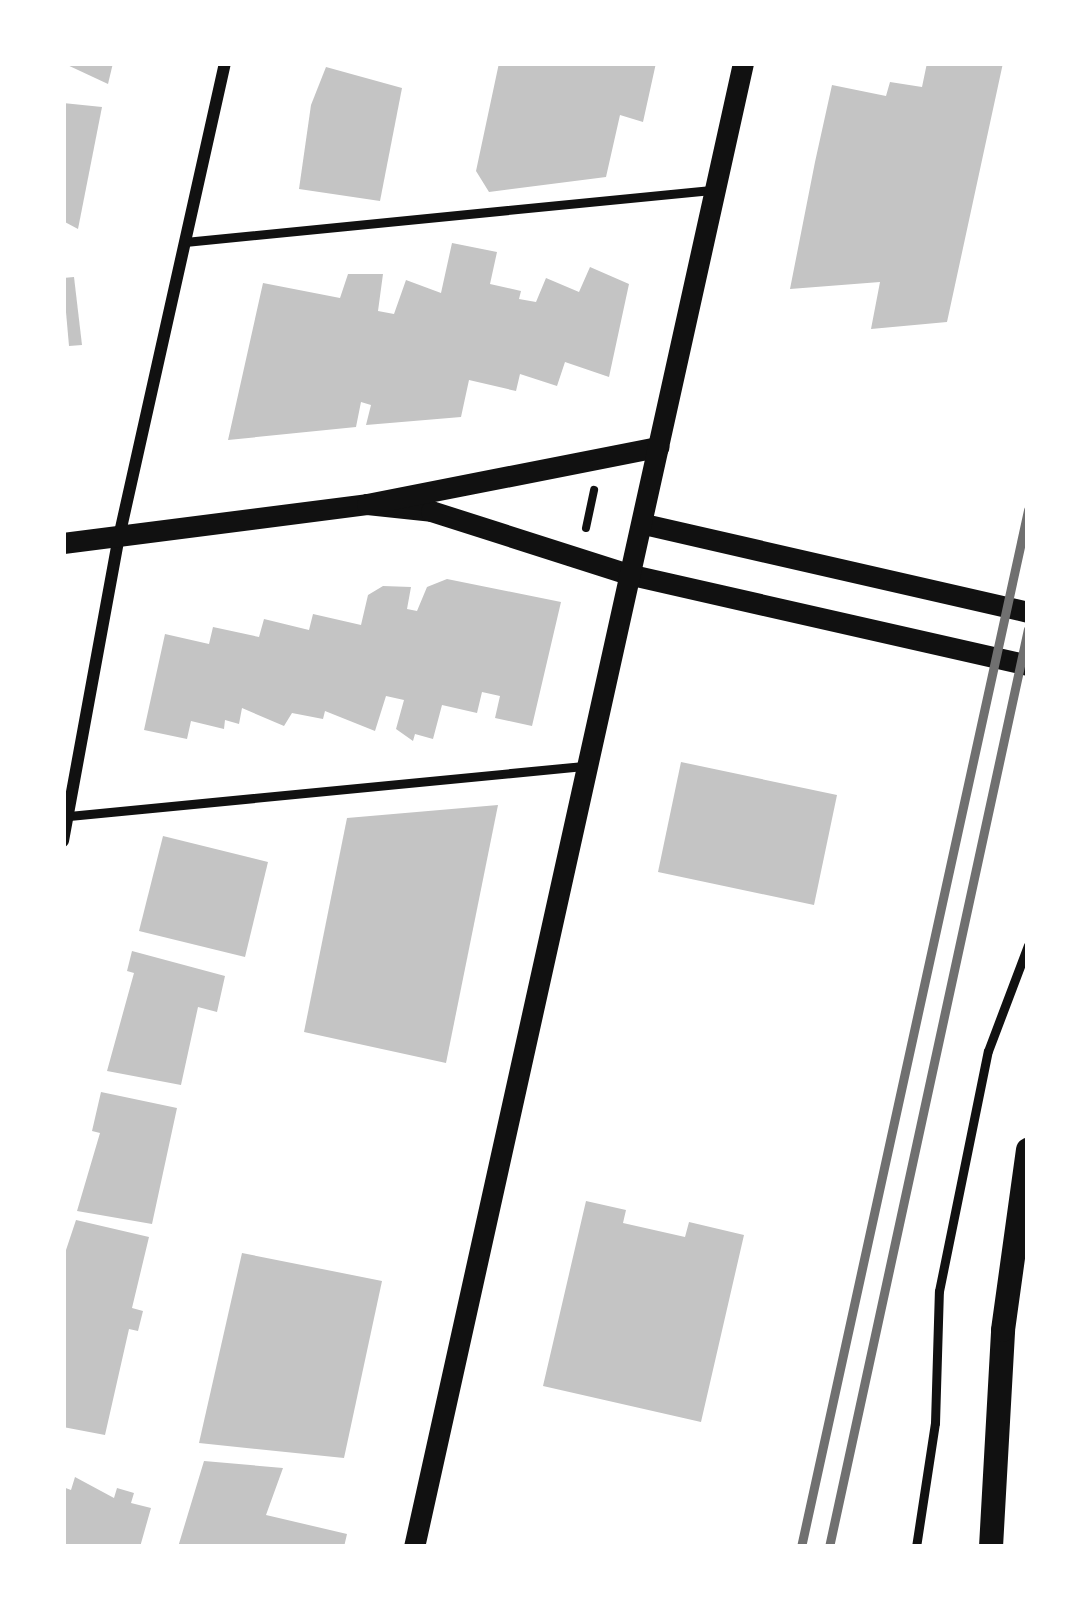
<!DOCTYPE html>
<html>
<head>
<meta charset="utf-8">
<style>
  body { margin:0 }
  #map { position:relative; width:1091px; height:1610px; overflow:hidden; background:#fff; font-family:Mulish,sans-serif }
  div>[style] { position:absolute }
  .building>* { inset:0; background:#c4c4c4 }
  .path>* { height:8px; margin:-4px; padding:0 4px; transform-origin:4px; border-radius:4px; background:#111 }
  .service>* { height:9px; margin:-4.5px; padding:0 4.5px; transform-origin:4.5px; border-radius:4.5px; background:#111 }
  .minor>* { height:12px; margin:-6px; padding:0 6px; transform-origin:6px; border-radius:6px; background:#111 }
  .tertiary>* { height:21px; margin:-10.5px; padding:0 10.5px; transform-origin:10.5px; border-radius:10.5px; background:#111 }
  .secondary>* { height:24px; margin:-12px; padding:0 12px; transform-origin:12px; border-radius:12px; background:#111 }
  .rail>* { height:9px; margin:-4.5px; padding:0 4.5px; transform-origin:4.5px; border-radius:4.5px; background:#707070 }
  span { translate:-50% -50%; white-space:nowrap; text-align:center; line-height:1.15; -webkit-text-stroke:10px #fff; paint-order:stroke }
  .frame { position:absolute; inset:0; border:66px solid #fff; pointer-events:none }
</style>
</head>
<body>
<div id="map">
  <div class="building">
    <div style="clip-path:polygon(63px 63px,113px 63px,108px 84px)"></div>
    <div style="clip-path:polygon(499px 63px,656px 63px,643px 122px,620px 115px,606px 177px,489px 192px,476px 171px)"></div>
    <div style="clip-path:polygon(927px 63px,1003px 63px,947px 322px,871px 329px,880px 282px,790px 289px,815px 162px,832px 85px,886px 96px,890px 82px,922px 87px)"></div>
    <div style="clip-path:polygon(326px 67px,402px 88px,380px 201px,299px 189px,311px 105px)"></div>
    <div style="clip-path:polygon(63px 103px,102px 107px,78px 229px,63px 221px)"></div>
    <div style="clip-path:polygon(452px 243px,497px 252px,490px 284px,521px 291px,519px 299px,536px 302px,546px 278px,579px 292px,590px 267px,629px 284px,609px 377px,565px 362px,557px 386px,520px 374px,516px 391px,469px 380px,461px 417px,366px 425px,371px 405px,361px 402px,356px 427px,228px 440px,263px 283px,340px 298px,348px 274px,383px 274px,378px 311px,394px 314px,406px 280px,441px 293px)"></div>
    <div style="clip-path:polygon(74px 277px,82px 345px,69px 346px,63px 278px)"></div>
    <div style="clip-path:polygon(447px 579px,561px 602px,532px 726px,495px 718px,500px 696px,482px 692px,477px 713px,442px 705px,433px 739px,415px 734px,413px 741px,396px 729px,404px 700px,386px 696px,375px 731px,325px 711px,323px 719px,292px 713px,284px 726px,242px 708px,239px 724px,225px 720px,224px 729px,191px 721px,187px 739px,144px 730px,165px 634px,209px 644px,213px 627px,259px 637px,264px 619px,309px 630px,313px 614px,361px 625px,368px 595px,383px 586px,411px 587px,407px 609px,417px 611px,427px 587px)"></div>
    <div style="clip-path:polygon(681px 762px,837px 795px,814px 905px,658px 872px)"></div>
    <div style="clip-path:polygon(498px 805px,446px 1063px,304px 1032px,347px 818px)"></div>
    <div style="clip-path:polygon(163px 836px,268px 862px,245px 957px,139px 931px)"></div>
    <div style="clip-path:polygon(132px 951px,225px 976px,217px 1012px,198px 1007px,181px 1085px,107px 1071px,134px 973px,127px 971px)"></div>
    <div style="clip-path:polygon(101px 1092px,177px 1108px,152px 1224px,77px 1211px,100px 1133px,92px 1131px)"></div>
    <div style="clip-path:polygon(586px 1201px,626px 1210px,623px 1223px,685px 1237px,689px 1222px,744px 1235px,701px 1422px,543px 1386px)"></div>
    <div style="clip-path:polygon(76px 1220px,149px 1237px,132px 1308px,143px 1311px,138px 1331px,129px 1329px,105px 1435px,63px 1427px,63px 1259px)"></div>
    <div style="clip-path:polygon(242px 1253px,382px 1281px,344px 1458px,199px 1443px)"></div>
    <div style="clip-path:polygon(204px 1461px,283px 1468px,266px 1515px,347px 1534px,344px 1547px,178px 1547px)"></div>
    <div style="clip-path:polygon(75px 1477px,114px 1498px,117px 1488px,134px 1493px,131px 1503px,151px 1508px,140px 1547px,63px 1547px,63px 1487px,71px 1490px)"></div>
  </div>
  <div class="path">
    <div style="left:586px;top:528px;width:39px;rotate:-78deg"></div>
  </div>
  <div class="service">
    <div style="left:185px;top:242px;width:529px;rotate:-5.65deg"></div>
    <div style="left:69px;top:816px;width:517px;rotate:-5.55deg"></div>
    <div style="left:916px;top:1547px;width:125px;rotate:-81.3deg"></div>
    <div style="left:935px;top:1423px;width:132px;rotate:-88.3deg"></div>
    <div style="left:939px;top:1291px;width:245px;rotate:-78.5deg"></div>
    <div style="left:988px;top:1051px;width:113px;rotate:-69.3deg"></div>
  </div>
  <div class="minor">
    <div style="left:63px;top:841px;width:309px;rotate:-79.6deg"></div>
    <div style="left:119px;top:537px;width:486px;rotate:-77.4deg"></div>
  </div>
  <div class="tertiary">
    <div style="left:367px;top:504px;width:64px;rotate:6.2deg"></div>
    <div style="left:431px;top:511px;width:211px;rotate:17.7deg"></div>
    <div style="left:632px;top:575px;width:406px;rotate:12.8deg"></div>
    <div style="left:644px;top:524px;width:394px;rotate:12.9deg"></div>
    <div style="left:63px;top:543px;width:306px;rotate:-7.3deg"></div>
    <div style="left:367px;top:504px;width:297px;rotate:-11.1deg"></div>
    <div style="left:414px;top:1547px;width:1520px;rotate:-77.5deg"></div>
  </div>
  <div class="secondary">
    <div style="left:991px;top:1547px;width:217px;rotate:-86.8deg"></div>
    <div style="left:1003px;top:1330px;width:182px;rotate:-82.1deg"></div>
  </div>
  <div class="rail">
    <div style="left:801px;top:1547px;width:1062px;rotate:-77.65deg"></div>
    <div style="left:829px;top:1547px;width:939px;rotate:-77.77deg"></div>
  </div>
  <div class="frame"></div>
</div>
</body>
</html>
